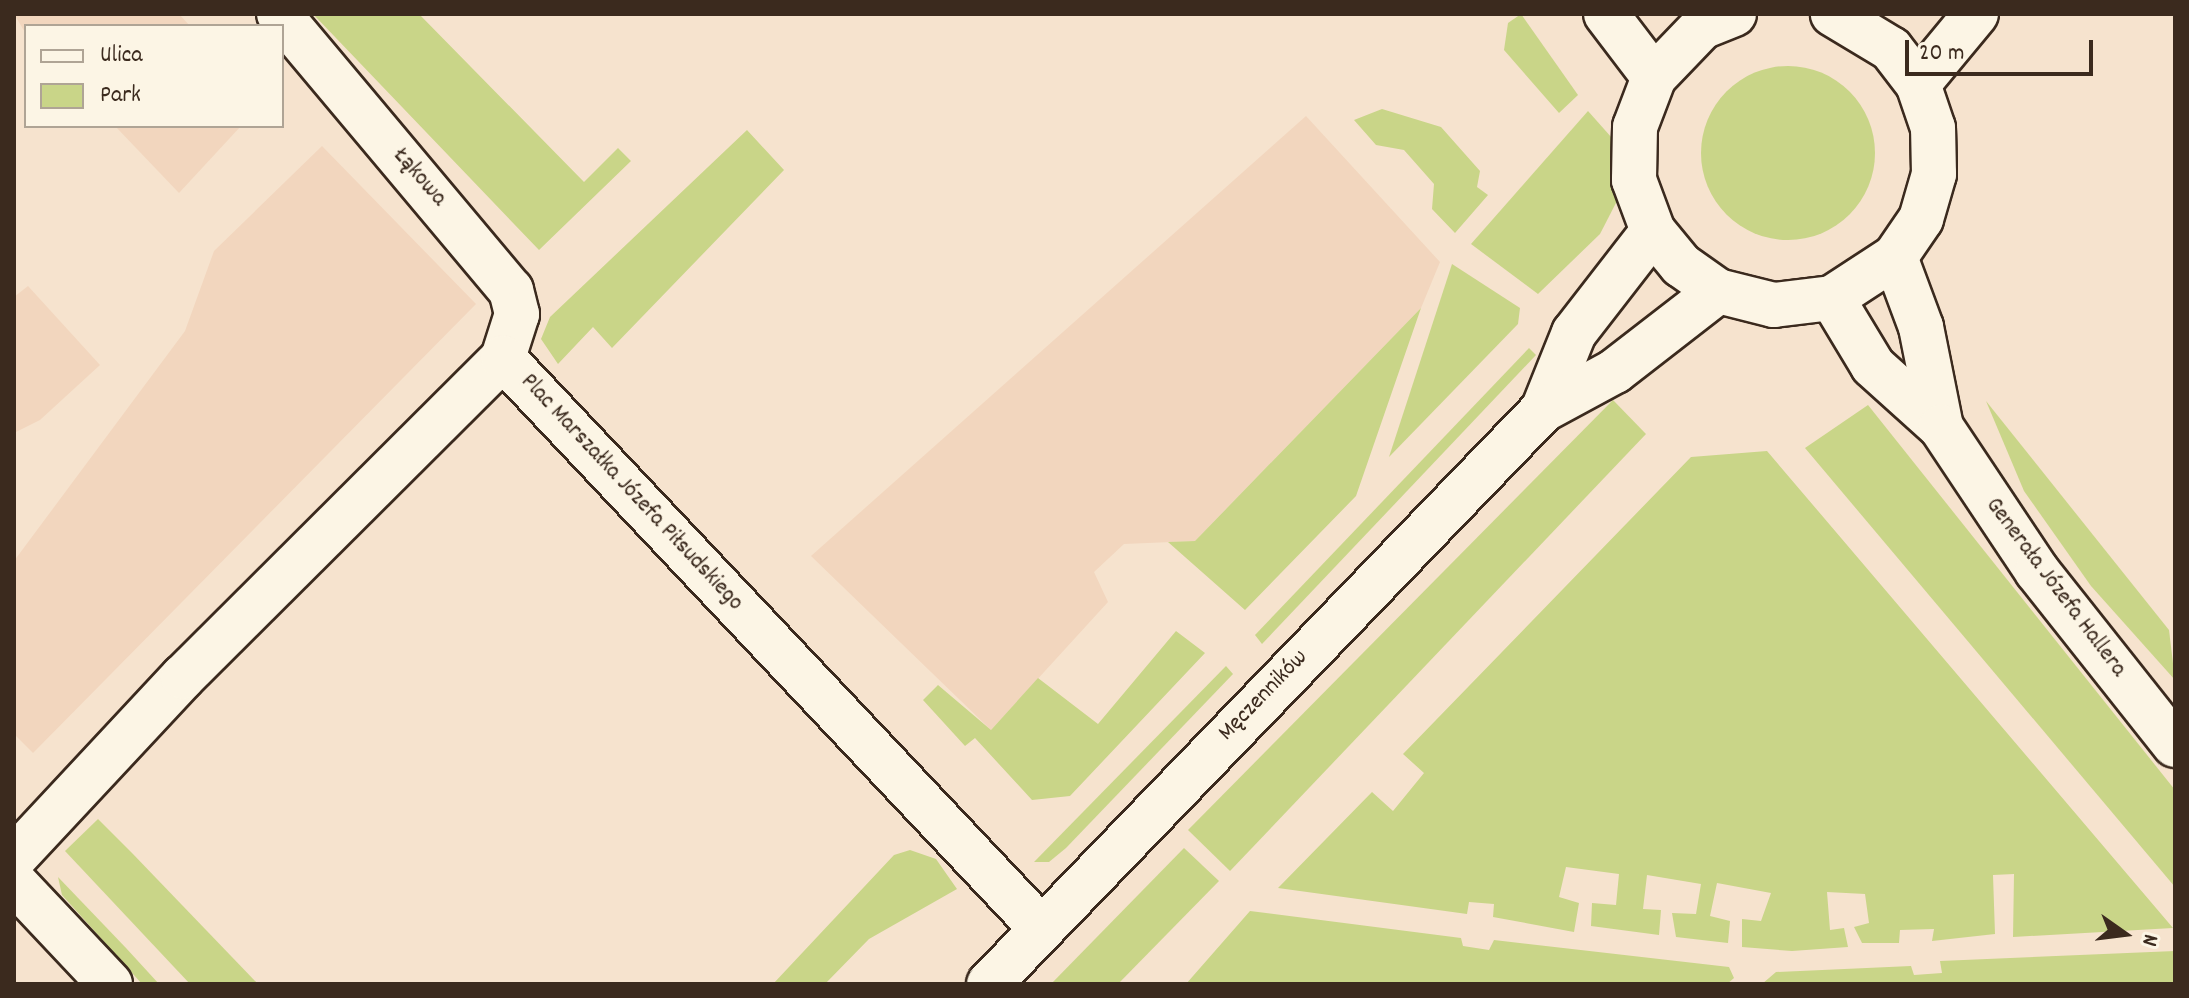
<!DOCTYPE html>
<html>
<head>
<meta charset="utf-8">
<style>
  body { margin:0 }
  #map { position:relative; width:2189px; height:998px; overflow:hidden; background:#f6e3ce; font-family:Dekko,sans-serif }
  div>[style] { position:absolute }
  .built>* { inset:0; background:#f2d6be }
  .green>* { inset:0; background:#c9d588 }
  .round { border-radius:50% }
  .roads { filter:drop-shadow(2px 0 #3b2a1e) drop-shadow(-2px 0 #3b2a1e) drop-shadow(0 2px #3b2a1e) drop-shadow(0 -2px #3b2a1e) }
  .street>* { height:44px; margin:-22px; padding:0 22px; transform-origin:22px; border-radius:22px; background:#fcf5e5 }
  .secondary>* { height:44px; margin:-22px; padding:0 22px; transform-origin:22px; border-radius:22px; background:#fcf5e5 }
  span { translate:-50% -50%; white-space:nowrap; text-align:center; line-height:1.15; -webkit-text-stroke:6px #fcf5e5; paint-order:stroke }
  .street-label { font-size:24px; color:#3b2a1e }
  .frame { position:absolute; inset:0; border:16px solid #3b2a1e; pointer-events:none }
  .legend { position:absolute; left:24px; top:24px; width:260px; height:104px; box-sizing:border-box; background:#fcf5e5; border:2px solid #afa495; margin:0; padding:10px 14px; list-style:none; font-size:24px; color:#3b2a1e }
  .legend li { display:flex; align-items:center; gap:16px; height:40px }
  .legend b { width:40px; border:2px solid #afa495 }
  .north { position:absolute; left:2085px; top:894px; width:80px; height:80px; -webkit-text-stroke:6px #fcf5e5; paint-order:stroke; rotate:104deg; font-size:22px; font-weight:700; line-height:32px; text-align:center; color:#3b2a1e }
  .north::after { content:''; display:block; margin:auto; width:28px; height:36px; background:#3b2a1e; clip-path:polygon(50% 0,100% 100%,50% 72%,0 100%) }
  .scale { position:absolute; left:1905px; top:40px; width:188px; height:36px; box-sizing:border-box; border:4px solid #3b2a1e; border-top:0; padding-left:10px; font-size:24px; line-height:28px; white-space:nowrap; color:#3b2a1e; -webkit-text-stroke:6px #fcf5e5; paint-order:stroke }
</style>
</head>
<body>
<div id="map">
  <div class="built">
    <div style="clip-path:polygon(14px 14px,179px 14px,190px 26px,26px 26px,26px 34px)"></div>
    <div style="clip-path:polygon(1306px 116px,1440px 262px,1421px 308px,1195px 541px,1124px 544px,1094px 572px,1108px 602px,991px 730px,811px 556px)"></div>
    <div style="clip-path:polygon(115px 126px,241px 126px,179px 193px)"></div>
    <div style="clip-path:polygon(322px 146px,476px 304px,33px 753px,14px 734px,14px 561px,185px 331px,214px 251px)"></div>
    <div style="clip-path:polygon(28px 286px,100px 365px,40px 420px,14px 433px,14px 297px)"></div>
  </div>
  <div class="green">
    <div style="clip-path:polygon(313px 14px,419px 14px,584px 182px,618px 148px,631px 161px,539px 250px)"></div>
    <div style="clip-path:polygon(1521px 14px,1578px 95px,1559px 113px,1504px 50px,1508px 23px)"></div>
    <div class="round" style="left:1701px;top:66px;width:174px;height:174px"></div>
    <div style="clip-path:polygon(1382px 109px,1441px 127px,1480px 171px,1477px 187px,1488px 195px,1455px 233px,1432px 209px,1434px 184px,1404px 150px,1376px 145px,1354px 120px)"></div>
    <div style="clip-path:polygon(1588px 111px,1620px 147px,1618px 199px,1600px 234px,1538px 294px,1471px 244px)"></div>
    <div style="clip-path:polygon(747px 130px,784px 170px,612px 348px,593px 327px,558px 364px,541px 339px,550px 317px)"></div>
    <div style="clip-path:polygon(1452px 264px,1520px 308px,1518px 324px,1389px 457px)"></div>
    <div style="clip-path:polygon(1421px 308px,1356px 496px,1245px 610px,1168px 542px,1195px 541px)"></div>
    <div style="clip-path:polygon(1529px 348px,1536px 355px,1262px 644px,1255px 635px)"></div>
    <div style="clip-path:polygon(1613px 400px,1646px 434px,1230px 871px,1188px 830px)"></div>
    <div style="clip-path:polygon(1986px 401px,2169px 630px,2175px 680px,2091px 586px,2024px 491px)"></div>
    <div style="clip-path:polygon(1868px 405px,2175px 790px,2175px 887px,1805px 448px)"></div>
    <div style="clip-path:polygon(1767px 451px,2173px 928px,2013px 937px,2014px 874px,1993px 875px,1995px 934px,1932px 941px,1934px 929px,1900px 930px,1899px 943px,1862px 943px,1854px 927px,1869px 923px,1865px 894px,1827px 892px,1830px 930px,1844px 928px,1848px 947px,1792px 951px,1742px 947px,1742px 919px,1761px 921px,1771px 893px,1717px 883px,1710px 916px,1730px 921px,1728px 943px,1676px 937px,1672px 913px,1696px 914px,1701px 884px,1647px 875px,1643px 909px,1661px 910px,1659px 935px,1591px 926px,1592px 903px,1616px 905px,1619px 874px,1566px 867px,1559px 897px,1579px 903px,1574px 932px,1493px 917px,1494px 904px,1469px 902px,1467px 914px,1278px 888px,1372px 792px,1393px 811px,1424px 773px,1403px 754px,1691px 457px)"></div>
    <div style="clip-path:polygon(1176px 631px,1205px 653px,1070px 796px,1032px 800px,975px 738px,965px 746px,923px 700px,938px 685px,991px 730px,1038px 678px,1098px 724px)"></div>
    <div style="clip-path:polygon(1226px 666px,1233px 674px,1066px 848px,1049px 862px,1034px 862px)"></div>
    <div style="clip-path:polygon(98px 819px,132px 853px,258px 984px,190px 984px,65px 851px)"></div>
    <div style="clip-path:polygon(1184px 848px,1219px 881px,1118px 984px,1051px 984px)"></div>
    <div style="clip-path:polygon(910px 850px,936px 859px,957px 889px,869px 939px,825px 984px,773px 984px,894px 855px)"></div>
    <div style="clip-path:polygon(58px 877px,126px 948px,159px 984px,142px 984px,62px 895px)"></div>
    <div style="clip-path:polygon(1250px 911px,1461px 938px,1463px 946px,1489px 950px,1494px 940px,1729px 967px,1734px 978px,1727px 984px,1186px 984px)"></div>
    <div style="clip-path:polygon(2175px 951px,2175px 984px,1762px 984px,1776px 972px,1911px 966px,1914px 975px,1942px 973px,1940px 961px)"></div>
  </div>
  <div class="roads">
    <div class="street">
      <div style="left:279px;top:14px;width:361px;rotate:50deg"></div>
      <div style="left:511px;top:290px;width:25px;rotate:76deg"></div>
      <div style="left:517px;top:314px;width:46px;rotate:107.7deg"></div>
      <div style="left:14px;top:858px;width:248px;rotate:-47deg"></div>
      <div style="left:183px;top:677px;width:452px;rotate:-44.9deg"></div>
      <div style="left:503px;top:358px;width:782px;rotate:46.66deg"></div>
      <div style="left:14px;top:882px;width:140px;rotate:46.7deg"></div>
    </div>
    <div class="secondary">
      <div style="left:1606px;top:14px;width:79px;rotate:52.7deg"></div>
      <div style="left:1734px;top:14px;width:35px;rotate:158deg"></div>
      <div style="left:1702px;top:27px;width:69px;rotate:133.8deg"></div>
      <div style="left:1654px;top:77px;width:53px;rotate:110.8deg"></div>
      <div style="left:1635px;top:127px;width:53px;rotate:91.1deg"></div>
      <div style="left:1634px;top:180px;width:54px;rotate:69.6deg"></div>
      <div style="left:1653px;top:231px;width:44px;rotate:50.5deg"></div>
      <div style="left:1681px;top:265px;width:45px;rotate:35.1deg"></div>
      <div style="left:1718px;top:291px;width:58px;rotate:14deg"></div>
      <div style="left:1774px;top:305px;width:58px;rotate:-6.9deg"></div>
      <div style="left:1832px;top:298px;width:75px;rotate:-33.1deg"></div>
      <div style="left:1895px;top:257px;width:46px;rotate:-55.6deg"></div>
      <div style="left:1921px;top:219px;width:47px;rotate:-73.9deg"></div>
      <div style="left:1934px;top:174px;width:46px;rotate:-91.2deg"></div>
      <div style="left:1933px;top:128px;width:46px;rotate:-108.8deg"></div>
      <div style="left:1918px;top:84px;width:44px;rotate:-127.6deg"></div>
      <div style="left:1891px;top:49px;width:68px;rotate:-148.9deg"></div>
      <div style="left:1918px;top:84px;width:91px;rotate:-50.4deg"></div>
      <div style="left:1895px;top:257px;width:75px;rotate:69.6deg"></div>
      <div style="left:1921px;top:327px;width:102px;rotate:78.7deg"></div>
      <div style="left:1832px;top:298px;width:79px;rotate:58.9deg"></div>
      <div style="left:1873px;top:366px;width:91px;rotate:41.9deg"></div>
      <div style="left:1941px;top:427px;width:173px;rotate:56.3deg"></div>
      <div style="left:2037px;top:571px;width:222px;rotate:51.6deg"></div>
      <div style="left:1543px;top:410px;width:83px;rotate:-68.1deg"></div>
      <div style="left:1574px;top:333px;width:129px;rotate:-52.2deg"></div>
      <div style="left:989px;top:984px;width:798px;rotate:-46.02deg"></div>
      <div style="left:1543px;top:410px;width:82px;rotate:-28.4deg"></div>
      <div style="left:1615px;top:371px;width:130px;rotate:-37.8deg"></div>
    </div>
  </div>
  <div class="street-label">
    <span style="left:419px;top:178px;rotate:49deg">Łąkowa</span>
    <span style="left:631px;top:493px;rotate:47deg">Plac Marszałka Józefa Piłsudskiego</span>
    <span style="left:2055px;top:588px;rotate:53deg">Generała Józefa Hallera</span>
    <span style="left:1264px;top:696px;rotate:-46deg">Męczenników</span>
  </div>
  <div class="frame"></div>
  <ul class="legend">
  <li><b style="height:10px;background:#fcf5e5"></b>Ulica</li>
  <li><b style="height:22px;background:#c9d588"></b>Park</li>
  </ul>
  <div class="north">N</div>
  <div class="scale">20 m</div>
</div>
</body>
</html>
